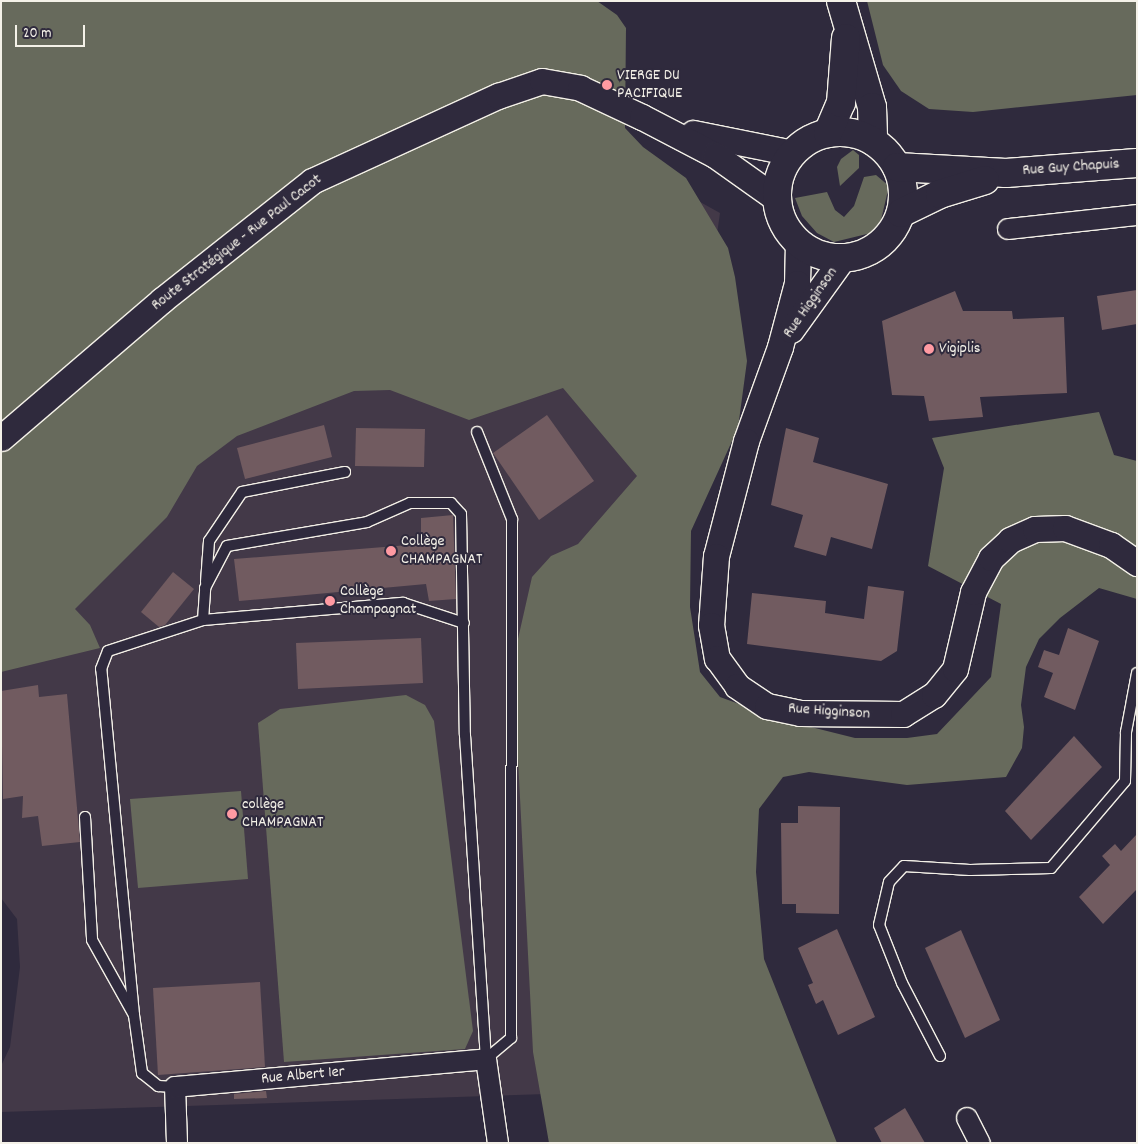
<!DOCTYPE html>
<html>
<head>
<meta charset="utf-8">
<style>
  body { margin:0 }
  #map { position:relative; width:1138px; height:1144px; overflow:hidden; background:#2f2a3d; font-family:Dekko,sans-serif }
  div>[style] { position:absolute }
  .built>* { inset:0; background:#433948 }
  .green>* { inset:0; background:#676a5c }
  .building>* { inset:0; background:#715b60 }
  .roads { filter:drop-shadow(1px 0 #f4f1e8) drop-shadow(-1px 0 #f4f1e8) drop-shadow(0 1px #f4f1e8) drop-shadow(0 -1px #f4f1e8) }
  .service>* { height:10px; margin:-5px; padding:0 5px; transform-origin:5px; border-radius:5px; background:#2f2a3d }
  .minor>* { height:20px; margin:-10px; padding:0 10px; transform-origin:10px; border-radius:10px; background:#2f2a3d }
  .tertiary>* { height:25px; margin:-12.5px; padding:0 12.5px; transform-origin:12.5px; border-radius:12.5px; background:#2f2a3d }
  .secondary>* { height:28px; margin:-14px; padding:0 14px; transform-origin:14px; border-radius:14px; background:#2f2a3d }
  .secondary>.ring { margin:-14px; padding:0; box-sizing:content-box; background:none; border:28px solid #2f2a3d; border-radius:50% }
  .dots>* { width:14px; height:14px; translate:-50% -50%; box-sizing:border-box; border:2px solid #2f2a3d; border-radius:50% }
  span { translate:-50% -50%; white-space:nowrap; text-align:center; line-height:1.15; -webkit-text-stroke:4px #2f2a3d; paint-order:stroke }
  .poi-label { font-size:16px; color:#f4f1e8 }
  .left { translate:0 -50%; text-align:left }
  .street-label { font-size:16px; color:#f4f1e8 }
  .frame { position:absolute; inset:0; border:2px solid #f4f1e8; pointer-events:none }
  .scale { position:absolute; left:15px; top:25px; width:70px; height:22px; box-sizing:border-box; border:2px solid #f4f1e8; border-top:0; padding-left:6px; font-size:15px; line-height:18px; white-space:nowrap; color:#f4f1e8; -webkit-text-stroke:4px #2f2a3d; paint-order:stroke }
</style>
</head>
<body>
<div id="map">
  <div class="built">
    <div style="clip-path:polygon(657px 178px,720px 213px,679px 502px,662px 554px,793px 1086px,1px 1112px,1px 1066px,10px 1047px,20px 967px,17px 919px,1px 898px,1px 528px)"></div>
  </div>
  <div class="green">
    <div style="clip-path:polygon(1px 1px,597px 1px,617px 15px,626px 28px,625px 128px,643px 147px,686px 178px,728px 248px,735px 277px,747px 361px,738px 428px,691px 531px,690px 607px,700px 672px,720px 697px,783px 720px,855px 738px,907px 738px,937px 734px,991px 677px,1001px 604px,928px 566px,944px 468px,932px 438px,1099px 412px,1114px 455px,1137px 461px,1137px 599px,1099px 588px,1060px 618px,1039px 639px,1026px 667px,1021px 705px,1024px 727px,1022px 748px,1006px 777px,907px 785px,809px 772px,783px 777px,759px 809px,756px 872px,764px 959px,837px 1143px,549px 1143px,533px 1052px,513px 661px,532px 577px,551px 556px,578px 544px,637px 476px,563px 388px,469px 420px,390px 390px,354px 391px,237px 436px,197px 466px,167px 517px,75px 609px,90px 625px,100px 648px,1px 672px)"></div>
    <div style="clip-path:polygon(867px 1px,1137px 1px,1137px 95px,973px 112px,929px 109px,901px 91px,883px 65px)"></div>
    <div style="clip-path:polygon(853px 150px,859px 155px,859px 168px,840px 186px,837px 167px,841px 159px)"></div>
    <div style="clip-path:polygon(876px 175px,889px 186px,881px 220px,871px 233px,834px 242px,817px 233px,802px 216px,795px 198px,827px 192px,835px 210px,844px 217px,854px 206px,864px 177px)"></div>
    <div style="clip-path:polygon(406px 695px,425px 705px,434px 721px,473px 1031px,465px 1049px,284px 1062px,258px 723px,280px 709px)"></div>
    <div style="clip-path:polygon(241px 791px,248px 879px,138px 888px,130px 799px)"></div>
  </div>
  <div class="building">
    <div style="clip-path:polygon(1137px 290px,1137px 324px,1102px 330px,1097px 296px)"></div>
    <div style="clip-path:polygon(955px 291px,963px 311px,1012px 311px,1013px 319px,1064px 317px,1067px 393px,980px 397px,983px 417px,929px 421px,924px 396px,892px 395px,882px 321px)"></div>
    <div style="clip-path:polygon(547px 415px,594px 481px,539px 520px,493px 453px)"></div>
    <div style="clip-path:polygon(324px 425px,332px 457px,245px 479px,237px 448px)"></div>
    <div style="clip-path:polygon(356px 428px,425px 429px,424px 467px,355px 466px)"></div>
    <div style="clip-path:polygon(786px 428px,819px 438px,813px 462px,888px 484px,872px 549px,831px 537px,826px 556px,794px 547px,803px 515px,771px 505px)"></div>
    <div style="clip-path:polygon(453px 515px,456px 599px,429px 601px,426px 584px,239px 601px,234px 559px,421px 544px,421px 518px)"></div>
    <div style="clip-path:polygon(173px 572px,194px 589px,165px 625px,159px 627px,141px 612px)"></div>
    <div style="clip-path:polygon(868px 586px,904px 591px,897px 651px,881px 661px,747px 644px,752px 593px,826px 601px,825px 613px,864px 619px)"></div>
    <div style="clip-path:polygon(1068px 628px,1099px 641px,1075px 710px,1044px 697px,1053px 673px,1038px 667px,1044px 650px,1059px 655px)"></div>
    <div style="clip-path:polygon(421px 638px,423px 683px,298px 689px,296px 643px)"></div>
    <div style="clip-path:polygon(38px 685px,39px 697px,67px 694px,80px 842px,42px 846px,38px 816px,22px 818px,23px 796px,3px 799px,1px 691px)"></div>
    <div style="clip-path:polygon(1074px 736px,1102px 767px,1031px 840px,1005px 811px)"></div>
    <div style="clip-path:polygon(798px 806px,840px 807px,839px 914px,796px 913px,796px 904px,782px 904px,781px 823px,798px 823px)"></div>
    <div style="clip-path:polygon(1137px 834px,1137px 889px,1103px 924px,1079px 897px,1110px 865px,1102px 856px,1115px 844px,1121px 851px)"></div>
    <div style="clip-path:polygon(837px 929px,875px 1017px,838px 1035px,823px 1000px,816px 1004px,808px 985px,813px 983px,798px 948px)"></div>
    <div style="clip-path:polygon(961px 930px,1000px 1020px,965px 1038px,925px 948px)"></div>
    <div style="clip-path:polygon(260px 982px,265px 1067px,158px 1075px,153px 988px)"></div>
    <div style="clip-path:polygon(266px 1091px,267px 1098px,234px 1099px,234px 1094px)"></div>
    <div style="clip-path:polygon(905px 1108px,925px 1143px,882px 1143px,874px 1128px)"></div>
  </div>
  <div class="roads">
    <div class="service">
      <div style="left:477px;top:432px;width:94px;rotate:68.1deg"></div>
      <div style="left:512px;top:519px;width:519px;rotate:90.11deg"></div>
      <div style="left:511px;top:1038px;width:33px;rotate:140deg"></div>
      <div style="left:206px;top:582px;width:41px;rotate:-85.8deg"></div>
      <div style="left:209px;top:541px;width:59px;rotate:-56deg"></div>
      <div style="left:242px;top:492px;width:105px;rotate:-11deg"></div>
      <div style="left:203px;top:620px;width:201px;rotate:-4.9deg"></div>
      <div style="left:403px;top:603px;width:64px;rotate:18.2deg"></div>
      <div style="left:85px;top:817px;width:123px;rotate:86.7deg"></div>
      <div style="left:92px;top:940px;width:86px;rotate:60.8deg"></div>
      <div style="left:134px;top:1015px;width:59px;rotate:82.1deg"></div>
      <div style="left:142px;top:1073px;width:21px;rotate:39deg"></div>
      <div style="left:158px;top:1086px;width:17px;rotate:3deg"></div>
      <div style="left:134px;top:1015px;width:348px;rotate:-95.4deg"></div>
      <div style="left:101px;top:669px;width:19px;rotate:-69deg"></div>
      <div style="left:108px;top:651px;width:100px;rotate:-18.1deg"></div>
      <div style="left:203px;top:620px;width:32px;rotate:-86deg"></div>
      <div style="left:205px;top:588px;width:47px;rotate:-62.4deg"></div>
      <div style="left:227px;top:546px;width:142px;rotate:-9.7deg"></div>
      <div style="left:367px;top:522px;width:47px;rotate:-23.8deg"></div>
      <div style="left:410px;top:503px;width:41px"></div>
      <div style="left:451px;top:503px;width:15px;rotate:48deg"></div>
      <div style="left:461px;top:514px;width:221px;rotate:89deg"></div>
      <div style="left:465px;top:735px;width:325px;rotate:86.3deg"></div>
      <div style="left:940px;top:1056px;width:82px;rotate:-117.5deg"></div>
      <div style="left:902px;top:983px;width:62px;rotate:-111.6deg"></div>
      <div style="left:879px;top:925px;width:44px;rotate:-76.9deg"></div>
      <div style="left:889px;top:882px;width:22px;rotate:-47deg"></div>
      <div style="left:904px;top:866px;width:66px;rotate:3.5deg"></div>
      <div style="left:970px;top:870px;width:81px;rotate:-1.4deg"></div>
      <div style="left:1051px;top:868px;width:114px;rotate:-49.6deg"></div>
      <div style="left:1125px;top:781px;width:49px;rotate:-88.8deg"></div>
      <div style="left:1126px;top:732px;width:60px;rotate:-79.4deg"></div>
    </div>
    <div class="minor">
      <div style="left:1008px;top:229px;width:130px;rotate:-6.2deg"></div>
      <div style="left:967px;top:1118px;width:28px;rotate:63deg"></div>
      <div style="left:177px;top:1143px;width:56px;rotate:-92deg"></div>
      <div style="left:175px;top:1087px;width:312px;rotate:-5.1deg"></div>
      <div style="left:486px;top:1059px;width:85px;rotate:81.9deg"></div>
    </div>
    <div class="tertiary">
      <div style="left:693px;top:133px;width:102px;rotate:11.3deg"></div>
      <div style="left:798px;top:243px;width:40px;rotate:91.4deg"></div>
      <div style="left:797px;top:283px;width:66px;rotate:104.9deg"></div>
      <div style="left:780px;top:347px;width:100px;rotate:109.9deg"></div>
      <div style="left:746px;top:441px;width:119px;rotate:104.6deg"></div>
      <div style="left:716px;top:556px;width:69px;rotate:94.1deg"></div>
      <div style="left:711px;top:625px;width:34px;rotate:80deg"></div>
      <div style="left:717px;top:658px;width:34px;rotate:54deg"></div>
      <div style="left:737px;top:686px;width:36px;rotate:34deg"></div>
      <div style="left:767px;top:706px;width:34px;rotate:12deg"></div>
      <div style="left:800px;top:713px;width:103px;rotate:0.6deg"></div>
      <div style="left:903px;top:714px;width:36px;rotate:-32deg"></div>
      <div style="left:934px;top:695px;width:33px;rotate:-51deg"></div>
      <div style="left:955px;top:669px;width:79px;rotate:-76.8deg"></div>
      <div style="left:973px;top:592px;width:38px;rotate:-62deg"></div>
      <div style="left:991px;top:558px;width:26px;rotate:-43deg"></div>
      <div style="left:1010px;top:540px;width:27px;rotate:-24deg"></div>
      <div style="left:1035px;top:529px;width:30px;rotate:-2deg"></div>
      <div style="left:1065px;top:528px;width:49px;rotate:20.3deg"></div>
      <div style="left:1111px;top:545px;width:32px;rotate:35deg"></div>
      <div style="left:791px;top:330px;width:87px;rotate:-54.3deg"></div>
      <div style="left:1px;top:438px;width:212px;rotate:-40.6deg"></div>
      <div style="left:162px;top:300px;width:191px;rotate:-38.4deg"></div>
      <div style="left:312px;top:181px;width:205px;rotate:-24.6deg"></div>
      <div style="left:498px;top:96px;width:46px;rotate:-18.8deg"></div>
      <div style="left:542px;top:81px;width:39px;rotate:10deg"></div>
      <div style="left:580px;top:88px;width:68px;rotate:25.1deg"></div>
      <div style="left:642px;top:117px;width:82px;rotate:27.5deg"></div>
      <div style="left:715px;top:155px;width:76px;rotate:35.4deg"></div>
    </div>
    <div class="secondary">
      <div style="left:841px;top:1px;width:110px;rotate:73.7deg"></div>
      <div style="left:872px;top:107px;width:34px;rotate:88deg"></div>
      <div class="ring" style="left:777px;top:132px;width:98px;height:98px"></div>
      <div style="left:828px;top:133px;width:33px;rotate:-67deg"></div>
      <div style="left:841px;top:103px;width:65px;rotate:-85.6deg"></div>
      <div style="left:897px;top:167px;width:109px;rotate:3.2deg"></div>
      <div style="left:1006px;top:173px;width:131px;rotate:-4.4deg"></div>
      <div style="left:901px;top:213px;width:43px;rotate:-26deg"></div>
      <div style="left:940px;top:194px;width:47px;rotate:-17.3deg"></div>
    </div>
  </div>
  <div class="dots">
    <div style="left:607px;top:85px;background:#ff9aa2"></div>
    <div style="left:929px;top:349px;background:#ff9aa2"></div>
    <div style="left:391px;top:551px;background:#ff9aa2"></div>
    <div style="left:330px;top:601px;background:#ff9aa2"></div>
    <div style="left:232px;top:814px;background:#ff9aa2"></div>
  </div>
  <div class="poi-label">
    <span class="left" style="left:617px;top:85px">VIERGE DU<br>PACIFIQUE</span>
    <span class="left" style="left:939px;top:349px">Vigiplis</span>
    <span class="left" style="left:401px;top:551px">Collège<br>CHAMPAGNAT</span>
    <span class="left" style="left:340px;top:601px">Collège<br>Champagnat</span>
    <span class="left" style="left:242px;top:814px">collège<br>CHAMPAGNAT</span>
  </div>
  <div class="street-label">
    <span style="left:1071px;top:168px;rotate:-4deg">Rue Guy Chapuis</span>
    <span style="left:237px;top:243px;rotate:-38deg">Route Stratégique - Rue Paul Cacot</span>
    <span style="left:811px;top:303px;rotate:-55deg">Rue Higginson</span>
    <span style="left:829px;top:712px;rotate:4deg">Rue Higginson</span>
    <span style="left:303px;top:1076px;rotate:-5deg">Rue Albert 1er</span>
  </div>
  <div class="frame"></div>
  <div class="scale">20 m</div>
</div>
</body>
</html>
